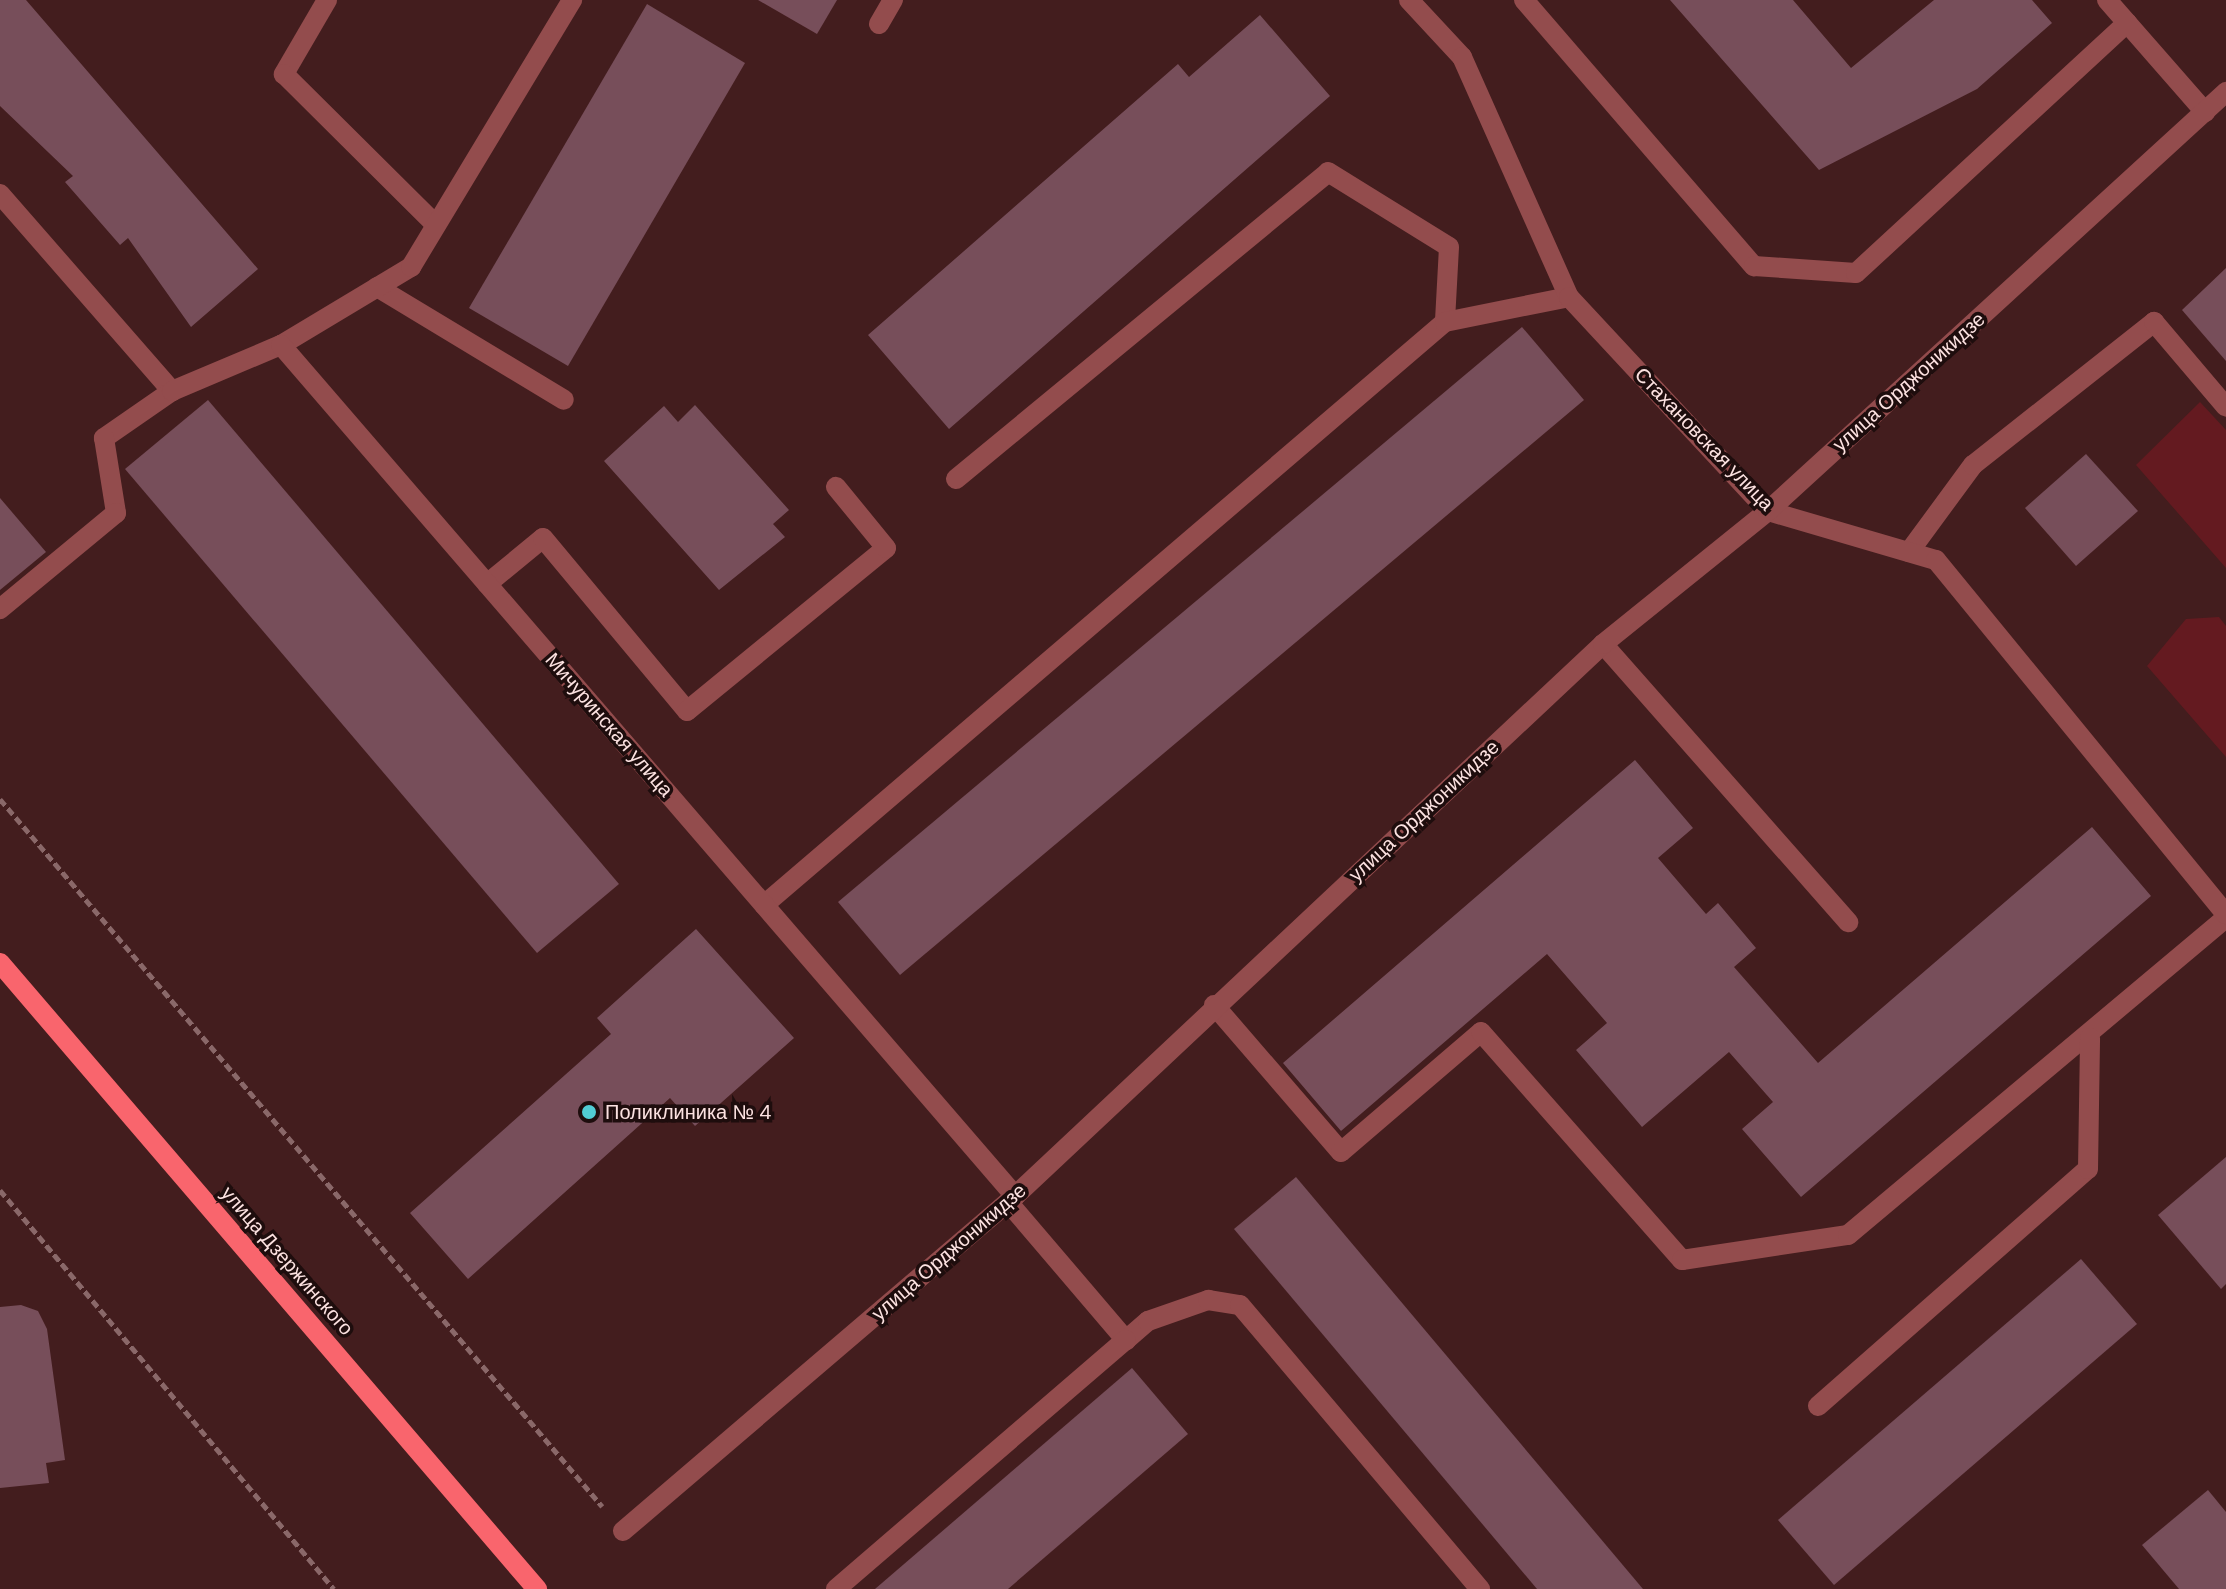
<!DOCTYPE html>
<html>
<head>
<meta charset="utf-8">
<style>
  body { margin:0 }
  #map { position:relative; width:2226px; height:1589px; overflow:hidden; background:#431d1e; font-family:"DM Sans",sans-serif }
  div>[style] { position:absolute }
  .green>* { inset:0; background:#641a20 }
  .building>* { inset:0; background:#774e5a }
  .path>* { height:5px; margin-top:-2.5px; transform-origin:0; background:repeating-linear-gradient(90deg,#8a6869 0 8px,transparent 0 12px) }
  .service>* { height:20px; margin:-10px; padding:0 10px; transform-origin:10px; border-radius:10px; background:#934c4d }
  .minor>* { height:20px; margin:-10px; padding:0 10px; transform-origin:10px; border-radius:10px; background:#934c4d }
  .primary>* { height:20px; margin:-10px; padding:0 10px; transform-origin:10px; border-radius:10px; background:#f9656d }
  .dots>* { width:22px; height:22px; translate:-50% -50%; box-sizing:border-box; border:4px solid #1e0d0d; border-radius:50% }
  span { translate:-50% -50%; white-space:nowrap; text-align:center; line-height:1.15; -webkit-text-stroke:7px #1e0d0d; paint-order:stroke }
  .street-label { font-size:20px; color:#fce2e1 }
  .poi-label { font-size:20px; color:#fce2e1 }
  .left { translate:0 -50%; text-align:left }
</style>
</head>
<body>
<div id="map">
  <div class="green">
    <div style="clip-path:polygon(2200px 402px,2226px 430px,2226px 568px,2136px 465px)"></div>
    <div style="clip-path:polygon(2219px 617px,2226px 626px,2226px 757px,2147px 666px,2186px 619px)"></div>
  </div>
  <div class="building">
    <div style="clip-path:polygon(0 0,26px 0,258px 269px,191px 327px,128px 238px,120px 245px,65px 182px,73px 176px,0 106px)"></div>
    <div style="clip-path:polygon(758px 0,837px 0,817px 34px)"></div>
    <div style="clip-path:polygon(1670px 0,1793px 0,1851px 68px,1934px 0,2032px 0,2052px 23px,1977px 89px,1819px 170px)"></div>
    <div style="clip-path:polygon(647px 4px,745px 63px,568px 366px,469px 308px)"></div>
    <div style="clip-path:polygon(1260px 15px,1330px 96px,949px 429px,868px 335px,1178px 64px,1189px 77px)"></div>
    <div style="clip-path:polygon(2226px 268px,2226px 361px,2182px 310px)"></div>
    <div style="clip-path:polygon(1522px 327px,1584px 400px,900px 975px,838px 902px)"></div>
    <div style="clip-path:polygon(208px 400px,619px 884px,537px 953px,125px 469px)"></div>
    <div style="clip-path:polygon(695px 405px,789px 510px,773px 524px,785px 537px,719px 590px,604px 461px,664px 406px,678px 422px)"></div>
    <div style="clip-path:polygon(2086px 454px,2138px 511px,2076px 566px,2025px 508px)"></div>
    <div style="clip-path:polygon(0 498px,46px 552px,0 590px)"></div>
    <div style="clip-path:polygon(1635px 760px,1693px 828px,1658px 858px,1706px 914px,1718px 903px,1756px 948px,1734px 967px,1818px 1063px,2092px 827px,2151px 896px,1801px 1197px,1742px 1129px,1773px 1102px,1729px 1052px,1642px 1127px,1576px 1050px,1607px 1023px,1547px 954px,1341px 1131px,1283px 1063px)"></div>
    <div style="clip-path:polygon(696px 929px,794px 1038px,695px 1126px,670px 1098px,468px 1279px,410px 1213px,611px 1034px,597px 1018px)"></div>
    <div style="clip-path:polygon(2226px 1157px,2226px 1284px,2221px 1289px,2158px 1215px)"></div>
    <div style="clip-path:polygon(1296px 1177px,1643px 1589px,1537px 1589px,1234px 1229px)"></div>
    <div style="clip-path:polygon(2081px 1259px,2137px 1324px,1834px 1585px,1778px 1520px)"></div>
    <div style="clip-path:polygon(21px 1305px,38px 1311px,47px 1329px,65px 1460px,46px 1463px,49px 1483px,0 1488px,0 1307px)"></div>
    <div style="clip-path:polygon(1132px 1368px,1188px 1434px,1008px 1589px,875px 1589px)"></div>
    <div style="clip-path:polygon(2208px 1490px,2226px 1512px,2226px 1589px,2179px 1589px,2142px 1545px)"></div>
  </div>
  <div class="path">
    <div style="left:0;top:799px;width:929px;rotate:49.59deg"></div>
    <div style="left:0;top:1190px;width:520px;rotate:50.07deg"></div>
  </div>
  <div class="service">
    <div style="left:327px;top:0;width:86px;rotate:120.2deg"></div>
    <div style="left:284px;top:74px;width:214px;rotate:44.8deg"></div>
    <div style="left:1524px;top:0;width:352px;rotate:49.2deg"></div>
    <div style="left:1754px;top:266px;width:102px;rotate:3.9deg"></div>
    <div style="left:1856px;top:273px;width:369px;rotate:-42.7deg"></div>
    <div style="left:2107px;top:0;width:149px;rotate:48.8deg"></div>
    <div style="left:879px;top:24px;width:28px;rotate:-60deg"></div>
    <div style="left:0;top:194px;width:262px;rotate:48.9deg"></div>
    <div style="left:172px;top:391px;width:83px;rotate:145.3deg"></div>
    <div style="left:104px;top:438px;width:76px;rotate:80.9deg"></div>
    <div style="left:116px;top:513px;width:151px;rotate:140.4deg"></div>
    <div style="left:377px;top:287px;width:218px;rotate:31.1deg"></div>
    <div style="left:281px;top:345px;width:152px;rotate:-31deg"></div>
    <div style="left:411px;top:267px;width:312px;rotate:-58.9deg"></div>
    <div style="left:956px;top:479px;width:482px;rotate:-39.5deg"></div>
    <div style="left:1328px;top:172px;width:142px;rotate:31.8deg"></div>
    <div style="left:1449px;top:247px;width:75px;rotate:93.1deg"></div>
    <div style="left:1909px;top:552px;width:108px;rotate:-53.7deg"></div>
    <div style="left:1973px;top:465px;width:231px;rotate:-38.3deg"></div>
    <div style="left:2154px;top:322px;width:111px;rotate:49.7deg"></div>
    <div style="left:487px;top:584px;width:72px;rotate:-39.4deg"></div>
    <div style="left:543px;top:538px;width:225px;rotate:50.2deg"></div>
    <div style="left:687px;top:711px;width:257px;rotate:-39.3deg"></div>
    <div style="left:886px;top:548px;width:79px;rotate:-129.3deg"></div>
    <div style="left:1603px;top:644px;width:371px;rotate:48.6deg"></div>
    <div style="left:764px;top:905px;width:896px;rotate:-40.57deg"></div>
    <div style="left:1445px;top:322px;width:126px;rotate:-11.4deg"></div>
    <div style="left:1214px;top:1005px;width:194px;rotate:49.2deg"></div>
    <div style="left:1341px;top:1152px;width:184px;rotate:-40.6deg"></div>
    <div style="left:1481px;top:1032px;width:304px;rotate:48.6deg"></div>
    <div style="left:1682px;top:1260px;width:168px;rotate:-8.6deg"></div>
    <div style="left:1848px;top:1235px;width:493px;rotate:-40deg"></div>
    <div style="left:1008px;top:1202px;width:182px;rotate:49.5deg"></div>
    <div style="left:1126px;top:1340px;width:29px;rotate:-41deg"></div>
    <div style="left:1148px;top:1321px;width:64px;rotate:-19.3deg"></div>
    <div style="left:1208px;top:1300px;width:32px;rotate:9deg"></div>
    <div style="left:1240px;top:1305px;width:372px;rotate:49.8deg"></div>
    <div style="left:1818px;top:1406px;width:359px;rotate:-41.3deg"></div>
    <div style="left:2088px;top:1169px;width:131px;rotate:-89.1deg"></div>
    <div style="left:836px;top:1589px;width:382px;rotate:-40.7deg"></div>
  </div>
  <div class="minor">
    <div style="left:1409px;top:0;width:78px;rotate:47.1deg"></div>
    <div style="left:1462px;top:57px;width:263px;rotate:66deg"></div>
    <div style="left:1569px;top:297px;width:292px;rotate:47.1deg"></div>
    <div style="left:1768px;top:511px;width:175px;rotate:16.3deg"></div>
    <div style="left:1936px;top:560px;width:458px;rotate:50.7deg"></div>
    <div style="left:172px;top:391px;width:118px;rotate:-22.9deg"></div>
    <div style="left:281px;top:345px;width:1124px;rotate:49.22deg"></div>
    <div style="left:623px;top:1531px;width:516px;rotate:-40.52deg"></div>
    <div style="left:1015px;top:1196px;width:807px;rotate:-43.19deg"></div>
    <div style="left:1603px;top:644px;width:212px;rotate:-38.9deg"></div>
    <div style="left:1768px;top:511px;width:621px;rotate:-42.45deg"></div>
  </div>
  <div class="primary">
    <div style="left:0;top:963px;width:825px;rotate:49.38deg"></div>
  </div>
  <div class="dots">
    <div style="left:589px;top:1112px;background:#51ccd3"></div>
  </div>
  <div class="street-label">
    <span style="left:1909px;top:382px;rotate:-42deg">улица Орджоникидзе</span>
    <span style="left:1704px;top:439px;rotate:46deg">Стахановская улица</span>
    <span style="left:609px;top:725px;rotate:49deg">Мичуринская улица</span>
    <span style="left:1424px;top:811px;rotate:-43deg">улица Орджоникидзе</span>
    <span style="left:949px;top:1252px;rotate:-41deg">улица Орджоникидзе</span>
    <span style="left:287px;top:1261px;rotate:49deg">улица Дзержинского</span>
  </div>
  <div class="poi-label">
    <span class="left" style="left:605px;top:1112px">Поликлиника № 4</span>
  </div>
</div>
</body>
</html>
